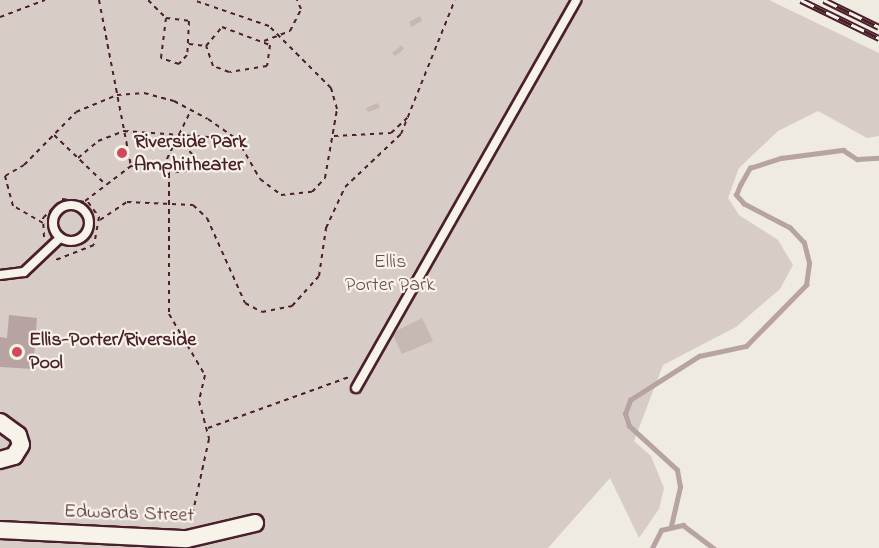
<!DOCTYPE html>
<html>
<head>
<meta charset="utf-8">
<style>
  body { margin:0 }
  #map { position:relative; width:879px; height:548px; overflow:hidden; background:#f0ebe0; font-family:"Indie Flower",sans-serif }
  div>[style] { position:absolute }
  .green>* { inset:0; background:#d8cdc6 }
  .water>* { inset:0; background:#b7a4a2 }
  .stream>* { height:4.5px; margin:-2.25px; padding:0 2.25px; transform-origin:2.25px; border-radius:2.25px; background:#b7a4a2 }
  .building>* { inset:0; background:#c6b8b3 }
  .path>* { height:2px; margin-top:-1px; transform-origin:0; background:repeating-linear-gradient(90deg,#4a1f2b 0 4.5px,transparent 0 9px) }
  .roads { filter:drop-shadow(2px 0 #4a1f2b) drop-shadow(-2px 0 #4a1f2b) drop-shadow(0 2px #4a1f2b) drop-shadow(0 -2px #4a1f2b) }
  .lane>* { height:8px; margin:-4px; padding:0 4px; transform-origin:4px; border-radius:4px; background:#f7f3e8 }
  .lane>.ring { margin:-4px; padding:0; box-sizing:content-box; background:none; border:8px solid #f7f3e8; border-radius:50% }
  .street>* { height:16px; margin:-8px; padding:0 8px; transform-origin:8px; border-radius:8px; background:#f7f3e8 }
  .rail>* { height:7px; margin-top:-3.5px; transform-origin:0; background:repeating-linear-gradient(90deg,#f7f3e8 0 14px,#4a1f2b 0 28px); box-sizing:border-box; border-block:2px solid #4a1f2b }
  .dots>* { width:16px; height:16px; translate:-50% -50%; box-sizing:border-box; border:3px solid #f7f3e8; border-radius:50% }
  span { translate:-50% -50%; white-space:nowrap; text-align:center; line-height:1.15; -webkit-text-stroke:4.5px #f7f3e8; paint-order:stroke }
  .poi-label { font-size:20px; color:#4a1f2b; font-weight:700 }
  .left { translate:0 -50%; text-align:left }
  .park-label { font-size:20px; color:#6e4a52 }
  .street-label { font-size:20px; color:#4a1f2b }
</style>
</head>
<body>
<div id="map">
  <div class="green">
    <div style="clip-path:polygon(0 0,769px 0,879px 53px,879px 136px,867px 138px,818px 111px,778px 131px,739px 168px,728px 198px,739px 215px,778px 240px,793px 265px,780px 289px,736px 327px,663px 365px,634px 441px,651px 456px,664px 488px,659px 509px,639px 538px,610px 478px,548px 548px,0 548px)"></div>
  </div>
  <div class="water">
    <div style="clip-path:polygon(9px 315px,37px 318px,33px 369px,0 367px,0 337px,7px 338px)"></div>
  </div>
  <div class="stream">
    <div style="left:671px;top:526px;width:40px;rotate:-77deg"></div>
    <div style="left:680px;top:487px;width:17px;rotate:-100deg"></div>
    <div style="left:677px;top:470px;width:65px;rotate:-137.5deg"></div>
    <div style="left:629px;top:426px;width:13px;rotate:-108deg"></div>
    <div style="left:625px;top:414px;width:15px;rotate:-70deg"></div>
    <div style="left:630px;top:400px;width:82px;rotate:-32.5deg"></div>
    <div style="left:699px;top:356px;width:48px;rotate:-12deg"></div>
    <div style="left:746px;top:346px;width:86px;rotate:-45.5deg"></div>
    <div style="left:806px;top:285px;width:22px;rotate:-82deg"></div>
    <div style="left:809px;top:263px;width:21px;rotate:-104deg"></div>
    <div style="left:804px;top:243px;width:21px;rotate:-133deg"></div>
    <div style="left:790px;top:228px;width:52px;rotate:-152.4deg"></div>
    <div style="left:744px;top:204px;width:12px;rotate:-132deg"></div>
    <div style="left:736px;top:195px;width:11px;rotate:-68deg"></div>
    <div style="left:740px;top:185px;width:20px;rotate:-60deg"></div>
    <div style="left:750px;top:168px;width:33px;rotate:-18deg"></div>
    <div style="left:781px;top:158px;width:63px;rotate:-7.4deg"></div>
    <div style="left:843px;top:150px;width:17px;rotate:33deg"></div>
    <div style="left:857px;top:159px;width:22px;rotate:-3deg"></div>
    <div style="left:652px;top:548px;width:20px;rotate:-63deg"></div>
    <div style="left:661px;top:530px;width:23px;rotate:-13deg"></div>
    <div style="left:683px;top:525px;width:39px;rotate:37deg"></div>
  </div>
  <div class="building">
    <div style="clip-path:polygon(420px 16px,422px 21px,411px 27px,409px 22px)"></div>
    <div style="clip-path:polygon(402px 45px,404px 49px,395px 56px,392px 53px)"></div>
    <div style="clip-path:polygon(378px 103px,380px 108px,368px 112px,366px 108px)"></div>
    <div style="clip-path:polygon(422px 318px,433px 341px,402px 354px,392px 333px)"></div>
  </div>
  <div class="path">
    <div style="left:99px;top:0;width:169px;rotate:79.1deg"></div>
    <div style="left:148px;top:0;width:25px;rotate:45deg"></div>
    <div style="left:166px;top:18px;width:23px;rotate:7deg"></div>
    <div style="left:189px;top:21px;width:34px;rotate:93deg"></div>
    <div style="left:187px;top:55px;width:12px;rotate:132deg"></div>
    <div style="left:179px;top:64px;width:19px;rotate:-162deg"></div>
    <div style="left:161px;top:58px;width:40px;rotate:-82.9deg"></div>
    <div style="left:0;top:17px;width:48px;rotate:-20.7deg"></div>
    <div style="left:222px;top:27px;width:51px;rotate:20.6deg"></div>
    <div style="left:270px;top:45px;width:21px;rotate:98deg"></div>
    <div style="left:267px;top:66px;width:38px;rotate:171deg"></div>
    <div style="left:229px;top:72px;width:17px;rotate:-159deg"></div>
    <div style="left:213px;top:66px;width:21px;rotate:-109deg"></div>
    <div style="left:206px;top:46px;width:25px;rotate:-50deg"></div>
    <div style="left:264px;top:41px;width:28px;rotate:-21deg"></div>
    <div style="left:290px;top:31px;width:25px;rotate:-63deg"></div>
    <div style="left:301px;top:9px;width:10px;rotate:-114deg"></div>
    <div style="left:189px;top:44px;width:17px;rotate:7deg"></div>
    <div style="left:54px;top:135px;width:69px;rotate:43.8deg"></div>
    <div style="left:334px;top:136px;width:57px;rotate:-3deg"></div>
    <div style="left:391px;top:133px;width:26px;rotate:-43deg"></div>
    <div style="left:177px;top:138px;width:42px;rotate:46.9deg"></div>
    <div style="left:206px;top:169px;width:37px;rotate:174deg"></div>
    <div style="left:169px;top:173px;width:141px;rotate:90deg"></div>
    <div style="left:169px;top:314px;width:71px;rotate:59.5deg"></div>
    <div style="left:205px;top:375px;width:27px;rotate:103deg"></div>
    <div style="left:199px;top:401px;width:39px;rotate:75deg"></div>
    <div style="left:209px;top:439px;width:84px;rotate:102.4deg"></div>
    <div style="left:78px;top:158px;width:26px;rotate:-40deg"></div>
    <div style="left:98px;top:141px;width:28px;rotate:-21deg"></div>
    <div style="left:124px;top:131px;width:113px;rotate:4deg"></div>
    <div style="left:163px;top:167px;width:64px;rotate:-63.8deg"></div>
    <div style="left:85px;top:201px;width:58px;rotate:-37.3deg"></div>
    <div style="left:131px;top:166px;width:32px;rotate:2deg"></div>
    <div style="left:163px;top:167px;width:8px;rotate:45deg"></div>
    <div style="left:100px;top:220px;width:32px;rotate:-34deg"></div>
    <div style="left:127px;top:202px;width:66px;rotate:2.6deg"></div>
    <div style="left:193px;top:205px;width:19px;rotate:43deg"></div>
    <div style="left:207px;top:218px;width:93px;rotate:65.9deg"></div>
    <div style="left:245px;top:303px;width:19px;rotate:28deg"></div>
    <div style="left:262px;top:312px;width:31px;rotate:-11deg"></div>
    <div style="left:292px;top:306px;width:40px;rotate:-48deg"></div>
    <div style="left:319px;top:276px;width:49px;rotate:-81.7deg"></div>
    <div style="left:326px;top:228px;width:45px;rotate:-65.1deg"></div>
    <div style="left:345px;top:187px;width:77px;rotate:-43.4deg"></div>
    <div style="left:401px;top:134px;width:144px;rotate:-68.1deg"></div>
    <div style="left:43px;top:223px;width:34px;rotate:-150deg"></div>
    <div style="left:13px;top:206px;width:31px;rotate:-105deg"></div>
    <div style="left:5px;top:176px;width:22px;rotate:-30deg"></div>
    <div style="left:24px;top:165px;width:74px;rotate:-45.5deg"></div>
    <div style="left:76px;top:112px;width:44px;rotate:-22.5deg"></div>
    <div style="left:117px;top:95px;width:27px;rotate:-4deg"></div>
    <div style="left:144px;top:93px;width:31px;rotate:15deg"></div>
    <div style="left:174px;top:101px;width:38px;rotate:28deg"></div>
    <div style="left:208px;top:119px;width:35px;rotate:35deg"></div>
    <div style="left:237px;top:139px;width:46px;rotate:60.1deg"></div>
    <div style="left:260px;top:179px;width:26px;rotate:37deg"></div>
    <div style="left:281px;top:195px;width:31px;rotate:-6deg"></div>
    <div style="left:312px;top:192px;width:19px;rotate:-47deg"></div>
    <div style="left:325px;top:178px;width:70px;rotate:-80.1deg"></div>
    <div style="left:337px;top:109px;width:22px;rotate:-106deg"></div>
    <div style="left:331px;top:88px;width:88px;rotate:-135deg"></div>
    <div style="left:269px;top:26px;width:80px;rotate:-161.1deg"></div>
    <div style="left:44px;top:237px;width:19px;rotate:-93deg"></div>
    <div style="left:43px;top:218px;width:27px;rotate:-45deg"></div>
    <div style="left:62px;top:199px;width:26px;rotate:7deg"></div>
    <div style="left:88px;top:202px;width:19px;rotate:54deg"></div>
    <div style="left:99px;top:217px;width:28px;rotate:100deg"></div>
    <div style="left:94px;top:245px;width:44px;rotate:158.7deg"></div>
    <div style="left:208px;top:428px;width:150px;rotate:-19.9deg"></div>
  </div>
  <div class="roads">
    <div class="lane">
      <div class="ring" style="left:53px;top:205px;width:28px;height:28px"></div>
      <div style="left:0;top:275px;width:24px;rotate:-7deg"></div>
      <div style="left:24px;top:272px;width:50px;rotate:-43.4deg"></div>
      <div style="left:356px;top:388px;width:446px;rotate:-60.4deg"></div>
    </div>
    <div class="street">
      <div style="left:0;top:422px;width:22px;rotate:36deg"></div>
      <div style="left:18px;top:435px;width:10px;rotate:73deg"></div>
      <div style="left:21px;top:445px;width:13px;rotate:122deg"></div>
      <div style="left:14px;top:456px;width:15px;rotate:164deg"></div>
      <div style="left:0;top:530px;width:187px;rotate:2.8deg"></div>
      <div style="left:187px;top:539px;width:70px;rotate:-13.2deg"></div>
    </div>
  </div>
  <div class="rail">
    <div style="left:801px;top:0;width:87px;rotate:26deg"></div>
    <div style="left:824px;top:0;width:61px;rotate:26.1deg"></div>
  </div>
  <div class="dots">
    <div style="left:122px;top:153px;background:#d1495b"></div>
    <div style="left:17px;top:352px;background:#d1495b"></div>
  </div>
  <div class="poi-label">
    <span class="left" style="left:134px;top:154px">Riverside Park<br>Amphitheater</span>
    <span class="left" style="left:29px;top:352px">Ellis-Porter/Riverside<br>Pool</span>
  </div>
  <div class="park-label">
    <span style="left:390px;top:274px">Ellis<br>Porter Park</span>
  </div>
  <div class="street-label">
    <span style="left:129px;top:514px;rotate:2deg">Edwards Street</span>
  </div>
</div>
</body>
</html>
